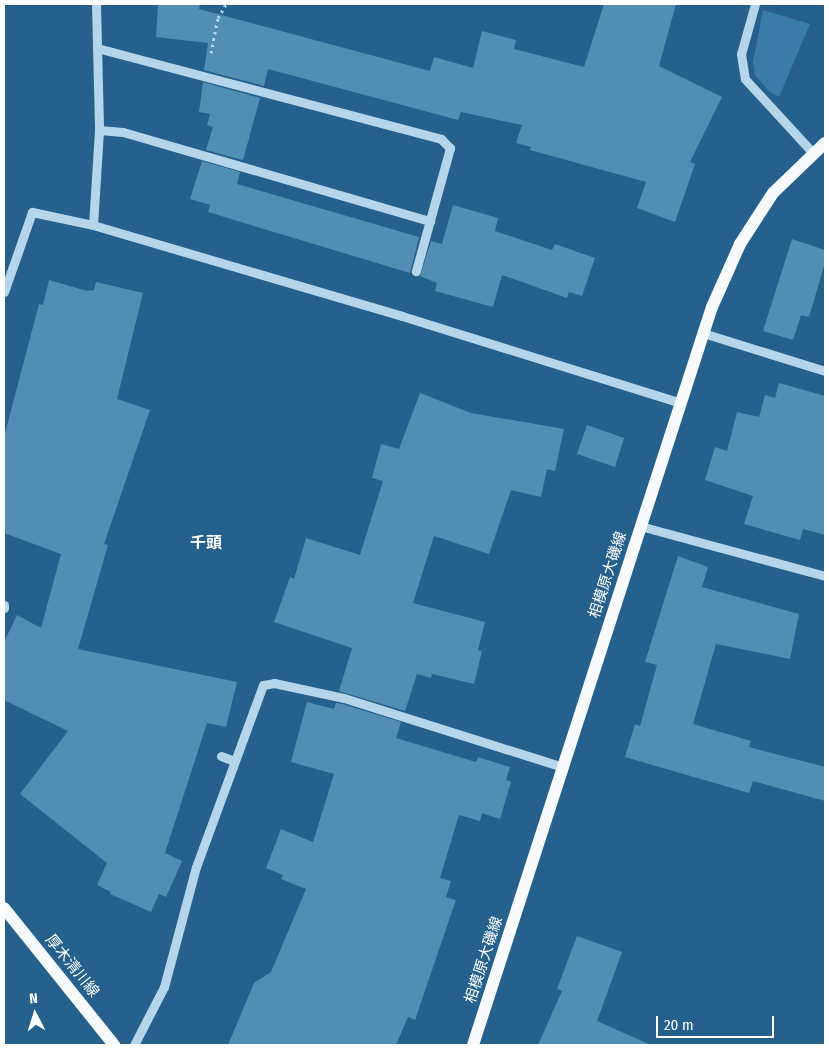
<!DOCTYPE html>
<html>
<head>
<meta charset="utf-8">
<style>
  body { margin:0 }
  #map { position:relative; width:829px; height:1049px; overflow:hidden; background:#25618c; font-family:"Fira Sans Condensed","Noto Sans JP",sans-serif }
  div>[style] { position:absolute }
  .green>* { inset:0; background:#3a7ca8 }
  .building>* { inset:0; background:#528db4 }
  .path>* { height:3px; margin-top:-1.5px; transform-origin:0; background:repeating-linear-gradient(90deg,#b4d5ea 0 2.5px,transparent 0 6.5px) }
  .minor>* { height:9px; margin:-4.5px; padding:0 4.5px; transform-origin:4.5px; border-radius:4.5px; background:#b4d5ea }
  .major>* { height:12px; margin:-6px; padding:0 6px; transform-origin:6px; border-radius:6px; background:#f7fbfe }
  span { translate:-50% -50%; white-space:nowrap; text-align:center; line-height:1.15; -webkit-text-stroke:4px #25618c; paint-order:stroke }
  .street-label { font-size:15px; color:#fff }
  .neighbourhood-label { font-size:16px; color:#fff; font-weight:700 }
  .frame { position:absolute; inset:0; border:5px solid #fff; pointer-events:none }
  .north { position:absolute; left:10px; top:989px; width:50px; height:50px; -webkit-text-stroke:4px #25618c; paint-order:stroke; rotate:355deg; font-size:14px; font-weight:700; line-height:20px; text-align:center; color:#fff }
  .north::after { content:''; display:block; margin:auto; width:18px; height:22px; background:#fff; clip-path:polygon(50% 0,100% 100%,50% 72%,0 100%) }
  .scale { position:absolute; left:656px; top:1016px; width:118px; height:22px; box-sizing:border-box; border:2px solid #fff; border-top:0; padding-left:6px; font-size:15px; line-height:18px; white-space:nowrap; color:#fff; -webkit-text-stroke:4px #25618c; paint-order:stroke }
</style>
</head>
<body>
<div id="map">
  <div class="green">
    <div style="clip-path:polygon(763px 10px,810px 24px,779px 97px,770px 92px,755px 75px,753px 62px)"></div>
  </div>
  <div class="building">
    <div style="clip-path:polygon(158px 4px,200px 4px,199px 9px,430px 71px,434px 57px,473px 68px,482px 31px,516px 40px,514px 49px,584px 67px,604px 4px,676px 4px,659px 66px,722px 97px,690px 162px,695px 164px,675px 222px,637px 208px,646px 182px,530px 150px,531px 147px,516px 143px,522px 125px,461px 112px,458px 120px,268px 69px,264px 86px,204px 70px,208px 43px,156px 37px)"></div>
    <div style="clip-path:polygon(203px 82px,260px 98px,243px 160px,206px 150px,213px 127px,207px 125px,210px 114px,199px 112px)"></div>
    <div style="clip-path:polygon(202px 161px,240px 172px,237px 184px,419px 237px,410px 273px,208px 212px,210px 205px,190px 199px)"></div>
    <div style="clip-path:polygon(453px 205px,498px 218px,495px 231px,552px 250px,555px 244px,595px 258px,582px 296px,569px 292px,567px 298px,502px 275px,493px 307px,435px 291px,437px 283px,420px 276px,431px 241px,442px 244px)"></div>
    <div style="clip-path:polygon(792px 239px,825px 250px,825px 263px,809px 317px,801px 315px,793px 340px,763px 331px)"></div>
    <div style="clip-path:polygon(49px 280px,87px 291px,94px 290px,96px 282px,143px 293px,117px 399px,150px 410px,104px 544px,108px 545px,78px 649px,237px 682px,226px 727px,207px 723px,165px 853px,182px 861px,166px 897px,159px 894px,151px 912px,110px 894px,111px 892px,97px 885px,107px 863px,20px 794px,68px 731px,4px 700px,4px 642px,17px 615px,41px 628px,61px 554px,4px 533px,4px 437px,39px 304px,43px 305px)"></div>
    <div style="clip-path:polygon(779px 383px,825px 396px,825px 535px,803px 529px,800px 540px,744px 524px,753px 496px,705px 480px,715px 447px,727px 451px,737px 412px,759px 417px,765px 395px,775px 398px)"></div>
    <div style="clip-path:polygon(420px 393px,471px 413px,564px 429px,555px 471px,547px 469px,541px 497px,511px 490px,489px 554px,434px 536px,413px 603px,485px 622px,478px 650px,482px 651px,474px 684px,432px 674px,431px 678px,417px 674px,405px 711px,339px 691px,352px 648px,274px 622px,290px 577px,294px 579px,306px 538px,360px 555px,383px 481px,372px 478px,381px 444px,399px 449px)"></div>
    <div style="clip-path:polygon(587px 425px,624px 438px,615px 467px,577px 454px)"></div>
    <div style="clip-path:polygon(678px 556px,708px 567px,702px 587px,799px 614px,790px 659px,716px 644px,693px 724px,751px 741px,749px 747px,825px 767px,825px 801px,753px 781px,749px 793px,625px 757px,635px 724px,640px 726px,657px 665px,645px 662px)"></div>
    <div style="clip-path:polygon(307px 702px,334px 709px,336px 703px,342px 704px,401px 722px,396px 738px,476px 762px,478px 757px,510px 767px,506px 780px,511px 782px,500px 819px,482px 813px,480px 821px,459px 815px,440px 878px,451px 881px,446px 897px,456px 900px,415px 1020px,408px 1017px,396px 1045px,228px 1045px,254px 983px,271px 972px,306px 889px,281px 879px,283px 875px,266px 868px,281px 829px,313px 842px,334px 774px,291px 762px)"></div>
    <div style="clip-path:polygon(577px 936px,622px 952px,597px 1021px,651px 1045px,538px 1045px,562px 991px,557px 989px)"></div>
  </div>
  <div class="path">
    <div style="left:211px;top:53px;width:36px;rotate:-79deg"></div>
    <div style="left:218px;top:18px;width:16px;rotate:-60deg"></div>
  </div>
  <div class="minor">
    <div style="left:96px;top:4px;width:126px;rotate:88.6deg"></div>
    <div style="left:99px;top:130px;width:95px;rotate:93.6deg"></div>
    <div style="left:93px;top:225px;width:322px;rotate:16.4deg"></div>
    <div style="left:402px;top:316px;width:292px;rotate:17.3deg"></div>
    <div style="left:755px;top:4px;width:52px;rotate:105.6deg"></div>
    <div style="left:741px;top:54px;width:25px;rotate:81deg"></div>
    <div style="left:745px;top:79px;width:100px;rotate:47.4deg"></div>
    <div style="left:97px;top:48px;width:356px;rotate:14.8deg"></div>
    <div style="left:441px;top:139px;width:13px;rotate:45deg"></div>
    <div style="left:450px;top:148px;width:128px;rotate:105.5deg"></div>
    <div style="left:99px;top:130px;width:24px;rotate:5deg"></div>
    <div style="left:123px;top:132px;width:320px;rotate:16.2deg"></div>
    <div style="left:4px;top:292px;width:85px;rotate:-70.7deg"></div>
    <div style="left:32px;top:212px;width:62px;rotate:12deg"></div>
    <div style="left:703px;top:333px;width:128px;rotate:17.3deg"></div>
    <div style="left:640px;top:526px;width:192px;rotate:15.1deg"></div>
    <div style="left:4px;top:605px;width:3px;rotate:90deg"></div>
    <div style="left:221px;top:756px;width:14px;rotate:21deg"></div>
    <div style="left:134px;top:1045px;width:65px;rotate:-62.7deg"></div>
    <div style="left:164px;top:987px;width:124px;rotate:-75.1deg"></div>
    <div style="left:196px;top:867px;width:194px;rotate:-69.8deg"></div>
    <div style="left:263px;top:685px;width:11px;rotate:-10deg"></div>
    <div style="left:274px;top:683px;width:72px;rotate:12.1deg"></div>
    <div style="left:344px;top:698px;width:230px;rotate:17.5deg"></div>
  </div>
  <div class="major">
    <div style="left:4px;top:908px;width:176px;rotate:51.2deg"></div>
    <div style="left:473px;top:1045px;width:776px;rotate:-72.06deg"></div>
    <div style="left:712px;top:307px;width:69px;rotate:-66deg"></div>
    <div style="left:740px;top:244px;width:61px;rotate:-57.1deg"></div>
    <div style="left:773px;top:193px;width:72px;rotate:-43.9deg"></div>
  </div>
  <div class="street-label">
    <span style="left:608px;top:575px;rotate:-72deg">相模原大磯線</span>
    <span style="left:484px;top:960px;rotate:-72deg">相模原大磯線</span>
    <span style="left:72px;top:966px;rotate:51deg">厚木清川線</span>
  </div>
  <div class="neighbourhood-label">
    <span style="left:206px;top:543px">千頭</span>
  </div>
  <div class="frame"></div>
  <div class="north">N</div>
  <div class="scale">20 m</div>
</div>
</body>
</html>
